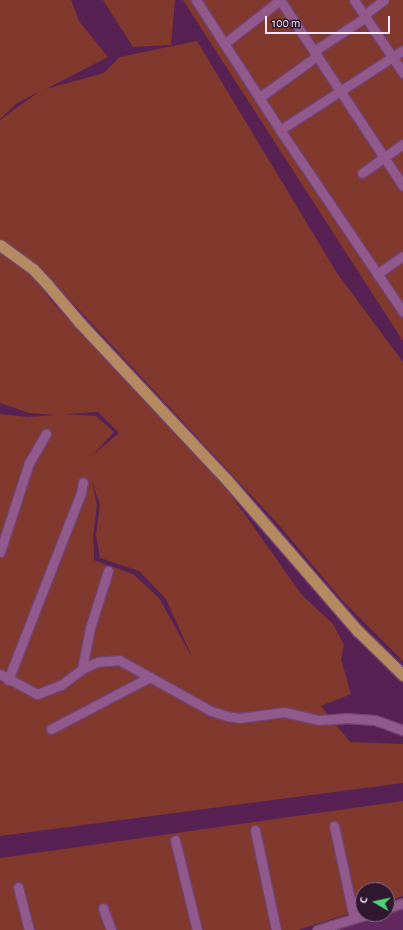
<!DOCTYPE html>
<html>
<head>
<meta charset="utf-8">
<style>
  body { margin:0 }
  #map { position:relative; width:403px; height:930px; overflow:hidden; background:#572253; font-family:"Alegreya Sans",sans-serif }
  div>[style] { position:absolute }
  .built>* { inset:0; background:#63285f }
  .green>* { inset:0; background:#81382d }
  .roads { filter:drop-shadow(1px 0 #71436f) drop-shadow(-1px 0 #71436f) drop-shadow(0 1px #71436f) drop-shadow(0 -1px #71436f) }
  .minor>* { height:9px; margin:-4.5px; padding:0 4.5px; transform-origin:4.5px; border-radius:4.5px; background:#92598d }
  .major>* { height:11px; margin:-5.5px; padding:0 5.5px; transform-origin:5.5px; border-radius:5.5px; background:#b58a61 }
  span { translate:-50% -50%; white-space:nowrap; text-align:center; line-height:1.15; -webkit-text-stroke:3px #2f182d; paint-order:stroke }
  .north { position:absolute; left:355px; top:882px; width:40px; height:40px; box-sizing:border-box; background:#2f182d; border:1px solid #826a7f; border-radius:50%; rotate:279deg; font-size:11px; font-weight:700; line-height:16px; text-align:center; color:#fee4fb }
  .north::after { content:''; display:block; margin:auto; width:14px; height:18px; background:#4cd677; clip-path:polygon(50% 0,100% 100%,50% 72%,0 100%) }
  .scale { position:absolute; left:265px; top:16px; width:125px; height:18px; box-sizing:border-box; border:2px solid #fee4fb; border-top:0; padding-left:5px; font-size:12px; line-height:14px; white-space:nowrap; color:#fee4fb; -webkit-text-stroke:3px #2f182d; paint-order:stroke }
</style>
</head>
<body>
<div id="map">
  <div class="built">
    <div style="clip-path:polygon(403px 910px,403px 930px,335px 930px)"></div>
  </div>
  <div class="green">
    <div style="clip-path:polygon(0 0,71px 0,79px 21px,108px 57px,46px 89px,104px 73px,120px 57px,197px 41px,337px 273px,403px 362px,403px 661px,342px 600px,277px 523px,56px 285px,35px 265px,0 240px,0 120px,40px 91px,16px 104px,0 119px)"></div>
    <div style="clip-path:polygon(103px 0,175px 0,171px 45px,133px 47px)"></div>
    <div style="clip-path:polygon(183px 0,403px 0,403px 341px)"></div>
    <div style="clip-path:polygon(evenodd,0 253px,7px 255px,32px 276px,54px 304px,228px 491px,302px 595px,333px 624px,344px 645px,341px 659px,351px 694px,321px 706px,350px 742px,403px 744px,403px 783px,0 836px,0 414px,28px 417px,56px 415px,29px 413px,0 403px,0 253px,98px 412px,119px 433px,92px 456px,114px 432px,96px 416px,65px 414px,98px 412px,0 253px,92px 481px,100px 505px,96px 535px,100px 558px,139px 571px,166px 599px,193px 659px,159px 598px,133px 574px,94px 560px,93px 536px,97px 506px,92px 481px)"></div>
    <div style="clip-path:polygon(403px 801px,403px 896px,387px 901px,387px 890px,363px 890px,363px 909px,298px 930px,0 930px,0 858px)"></div>
  </div>
  <div class="roads">
    <div class="minor">
      <div style="left:196px;top:0;width:155px;rotate:57.1deg"></div>
      <div style="left:280px;top:130px;width:220px;rotate:55.9deg"></div>
      <div style="left:354px;top:0;width:88px;rotate:56.1deg"></div>
      <div style="left:364px;top:15px;width:25px;rotate:-37deg"></div>
      <div style="left:225px;top:43px;width:70px;rotate:-38deg"></div>
      <div style="left:280px;top:0;width:223px;rotate:56.5deg"></div>
      <div style="left:314px;top:51px;width:62px;rotate:-33.2deg"></div>
      <div style="left:260px;top:97px;width:70px;rotate:-35.7deg"></div>
      <div style="left:280px;top:130px;width:147px;rotate:-33deg"></div>
      <div style="left:362px;top:173px;width:50px;rotate:-35.3deg"></div>
      <div style="left:377px;top:274px;width:32px;rotate:-35deg"></div>
      <div style="left:0;top:552px;width:94px;rotate:-72deg"></div>
      <div style="left:29px;top:463px;width:34px;rotate:-60deg"></div>
      <div style="left:82px;top:669px;width:42px;rotate:-79deg"></div>
      <div style="left:90px;top:628px;width:60px;rotate:-72.5deg"></div>
      <div style="left:0;top:674px;width:42px;rotate:28.4deg"></div>
      <div style="left:37px;top:694px;width:26px;rotate:-21deg"></div>
      <div style="left:61px;top:685px;width:26px;rotate:-37deg"></div>
      <div style="left:82px;top:669px;width:17px;rotate:-25deg"></div>
      <div style="left:97px;top:662px;width:22px;rotate:-5deg"></div>
      <div style="left:119px;top:660px;width:105px;rotate:29deg"></div>
      <div style="left:211px;top:711px;width:17px;rotate:17deg"></div>
      <div style="left:227px;top:716px;width:13px;rotate:9deg"></div>
      <div style="left:240px;top:718px;width:44px;rotate:-7.8deg"></div>
      <div style="left:284px;top:712px;width:36px;rotate:13deg"></div>
      <div style="left:319px;top:720px;width:26px;rotate:-4deg"></div>
      <div style="left:345px;top:718px;width:30px;rotate:4deg"></div>
      <div style="left:375px;top:720px;width:30px;rotate:20deg"></div>
      <div style="left:8px;top:680px;width:201px;rotate:-68.7deg"></div>
      <div style="left:81px;top:493px;width:11px;rotate:-80deg"></div>
      <div style="left:51px;top:729px;width:112px;rotate:-27.7deg"></div>
      <div style="left:334px;top:826px;width:94px;rotate:77.7deg"></div>
      <div style="left:255px;top:830px;width:102px;rotate:78.1deg"></div>
      <div style="left:175px;top:840px;width:93px;rotate:76.3deg"></div>
      <div style="left:18px;top:887px;width:44px;rotate:75.7deg"></div>
      <div style="left:103px;top:908px;width:23px;rotate:70deg"></div>
      <div style="left:387px;top:908px;width:17px;rotate:-17deg"></div>
      <div style="left:317px;top:930px;width:53px;rotate:-17.4deg"></div>
    </div>
    <div class="major">
      <div style="left:0;top:245px;width:41px;rotate:36deg"></div>
      <div style="left:33px;top:269px;width:21px;rotate:47deg"></div>
      <div style="left:47px;top:284px;width:51px;rotate:49.8deg"></div>
      <div style="left:80px;top:323px;width:215px;rotate:46.9deg"></div>
      <div style="left:227px;top:480px;width:200px;rotate:49.1deg"></div>
      <div style="left:358px;top:631px;width:63px;rotate:44.4deg"></div>
    </div>
  </div>
  <div class="north">С</div>
  <div class="scale">100 m</div>
</div>
</body>
</html>
